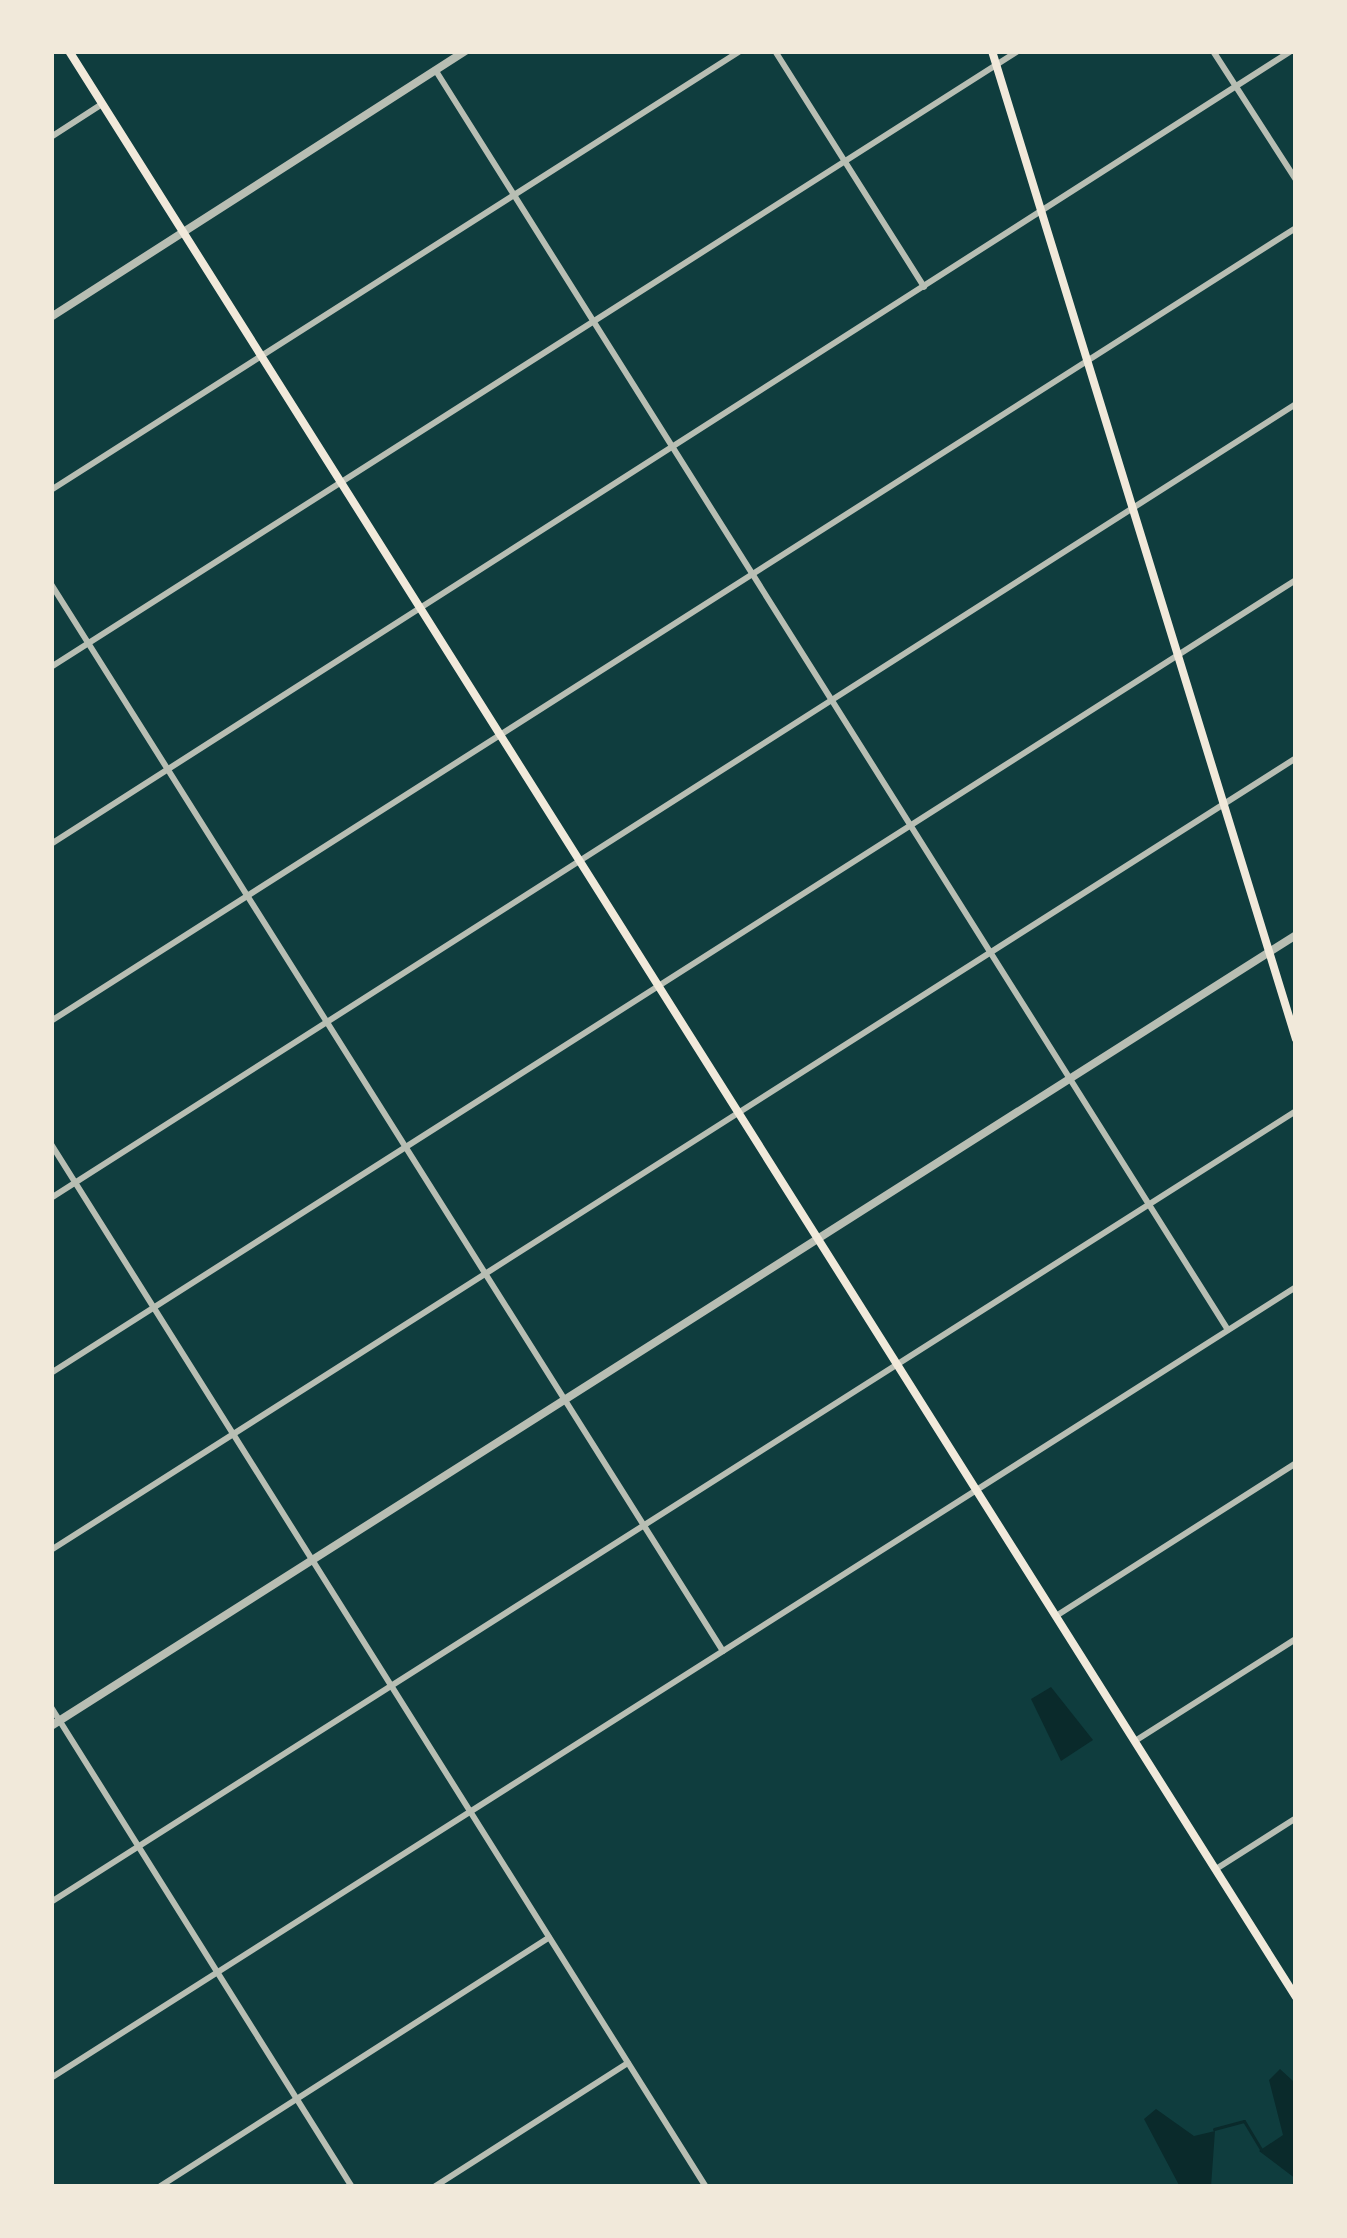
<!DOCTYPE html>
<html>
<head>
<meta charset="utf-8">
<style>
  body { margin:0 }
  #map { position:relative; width:1347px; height:2238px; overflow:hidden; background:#0f3d3e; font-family:Jost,sans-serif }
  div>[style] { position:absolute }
  .water>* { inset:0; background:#0a2a2b }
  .stream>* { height:3px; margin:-1.5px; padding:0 1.5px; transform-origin:1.5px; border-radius:1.5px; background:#0a2a2b }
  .minor>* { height:6px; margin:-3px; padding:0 3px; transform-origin:3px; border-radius:3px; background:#b8beb3 }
  .tertiary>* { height:8px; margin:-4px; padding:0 4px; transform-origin:4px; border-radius:4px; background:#b8beb3 }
  .secondary>* { height:8px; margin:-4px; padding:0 4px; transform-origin:4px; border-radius:4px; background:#f1e9da }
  span { translate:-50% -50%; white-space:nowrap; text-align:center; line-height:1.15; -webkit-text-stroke:12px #f1e9da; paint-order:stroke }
  .frame { position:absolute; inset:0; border:54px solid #f1e9da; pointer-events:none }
</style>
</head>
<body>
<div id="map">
  <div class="water">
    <div style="clip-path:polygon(1051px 1687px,1093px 1740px,1061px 1761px,1031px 1699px)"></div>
    <div style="clip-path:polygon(1280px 2069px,1293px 2081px,1296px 2179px,1259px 2151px,1283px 2135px,1269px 2080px)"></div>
    <div style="clip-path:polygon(1156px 2109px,1194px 2136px,1215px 2131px,1211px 2187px,1180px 2187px,1144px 2119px)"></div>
  </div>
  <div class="stream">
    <div style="left:1214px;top:2129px;width:31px;rotate:-15deg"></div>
    <div style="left:1244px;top:2121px;width:33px;rotate:59deg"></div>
  </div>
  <div class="minor">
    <div style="left:775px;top:51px;width:279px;rotate:57.7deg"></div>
    <div style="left:1213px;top:51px;width:153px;rotate:57.2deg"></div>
    <div style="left:436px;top:71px;width:1487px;rotate:57.83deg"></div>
    <div style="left:51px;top:137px;width:61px;rotate:-32.9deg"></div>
    <div style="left:51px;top:490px;width:817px;rotate:-32.5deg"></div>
    <div style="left:51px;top:584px;width:1261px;rotate:57.8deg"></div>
    <div style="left:51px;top:667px;width:1147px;rotate:-32.5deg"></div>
    <div style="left:51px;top:844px;width:1472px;rotate:-32.6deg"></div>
    <div style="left:51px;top:1021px;width:1476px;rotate:-32.5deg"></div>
    <div style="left:51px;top:1144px;width:1232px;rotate:57.87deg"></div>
    <div style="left:51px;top:1198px;width:1477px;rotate:-32.53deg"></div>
    <div style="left:51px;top:1373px;width:1476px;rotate:-32.5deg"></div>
    <div style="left:51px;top:1550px;width:1476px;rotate:-32.46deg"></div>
    <div style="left:1056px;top:1616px;width:285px;rotate:-32.5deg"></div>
    <div style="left:51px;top:1707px;width:567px;rotate:57.91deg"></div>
    <div style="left:1135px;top:1741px;width:191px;rotate:-32.4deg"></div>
    <div style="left:1216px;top:1869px;width:95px;rotate:-32.5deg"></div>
    <div style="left:51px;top:1902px;width:1475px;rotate:-32.43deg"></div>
    <div style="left:51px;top:2078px;width:1475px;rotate:-32.43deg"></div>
    <div style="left:159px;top:2187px;width:463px;rotate:-32.6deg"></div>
    <div style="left:434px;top:2187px;width:230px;rotate:-32.6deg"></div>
  </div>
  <div class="tertiary">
    <div style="left:51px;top:317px;width:493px;rotate:-32.7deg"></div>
    <div style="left:51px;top:1726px;width:1475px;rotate:-32.43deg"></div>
  </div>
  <div class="secondary">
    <div style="left:69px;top:51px;width:2301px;rotate:57.77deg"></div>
    <div style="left:992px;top:51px;width:1034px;rotate:72.9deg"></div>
  </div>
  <div class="frame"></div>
</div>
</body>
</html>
